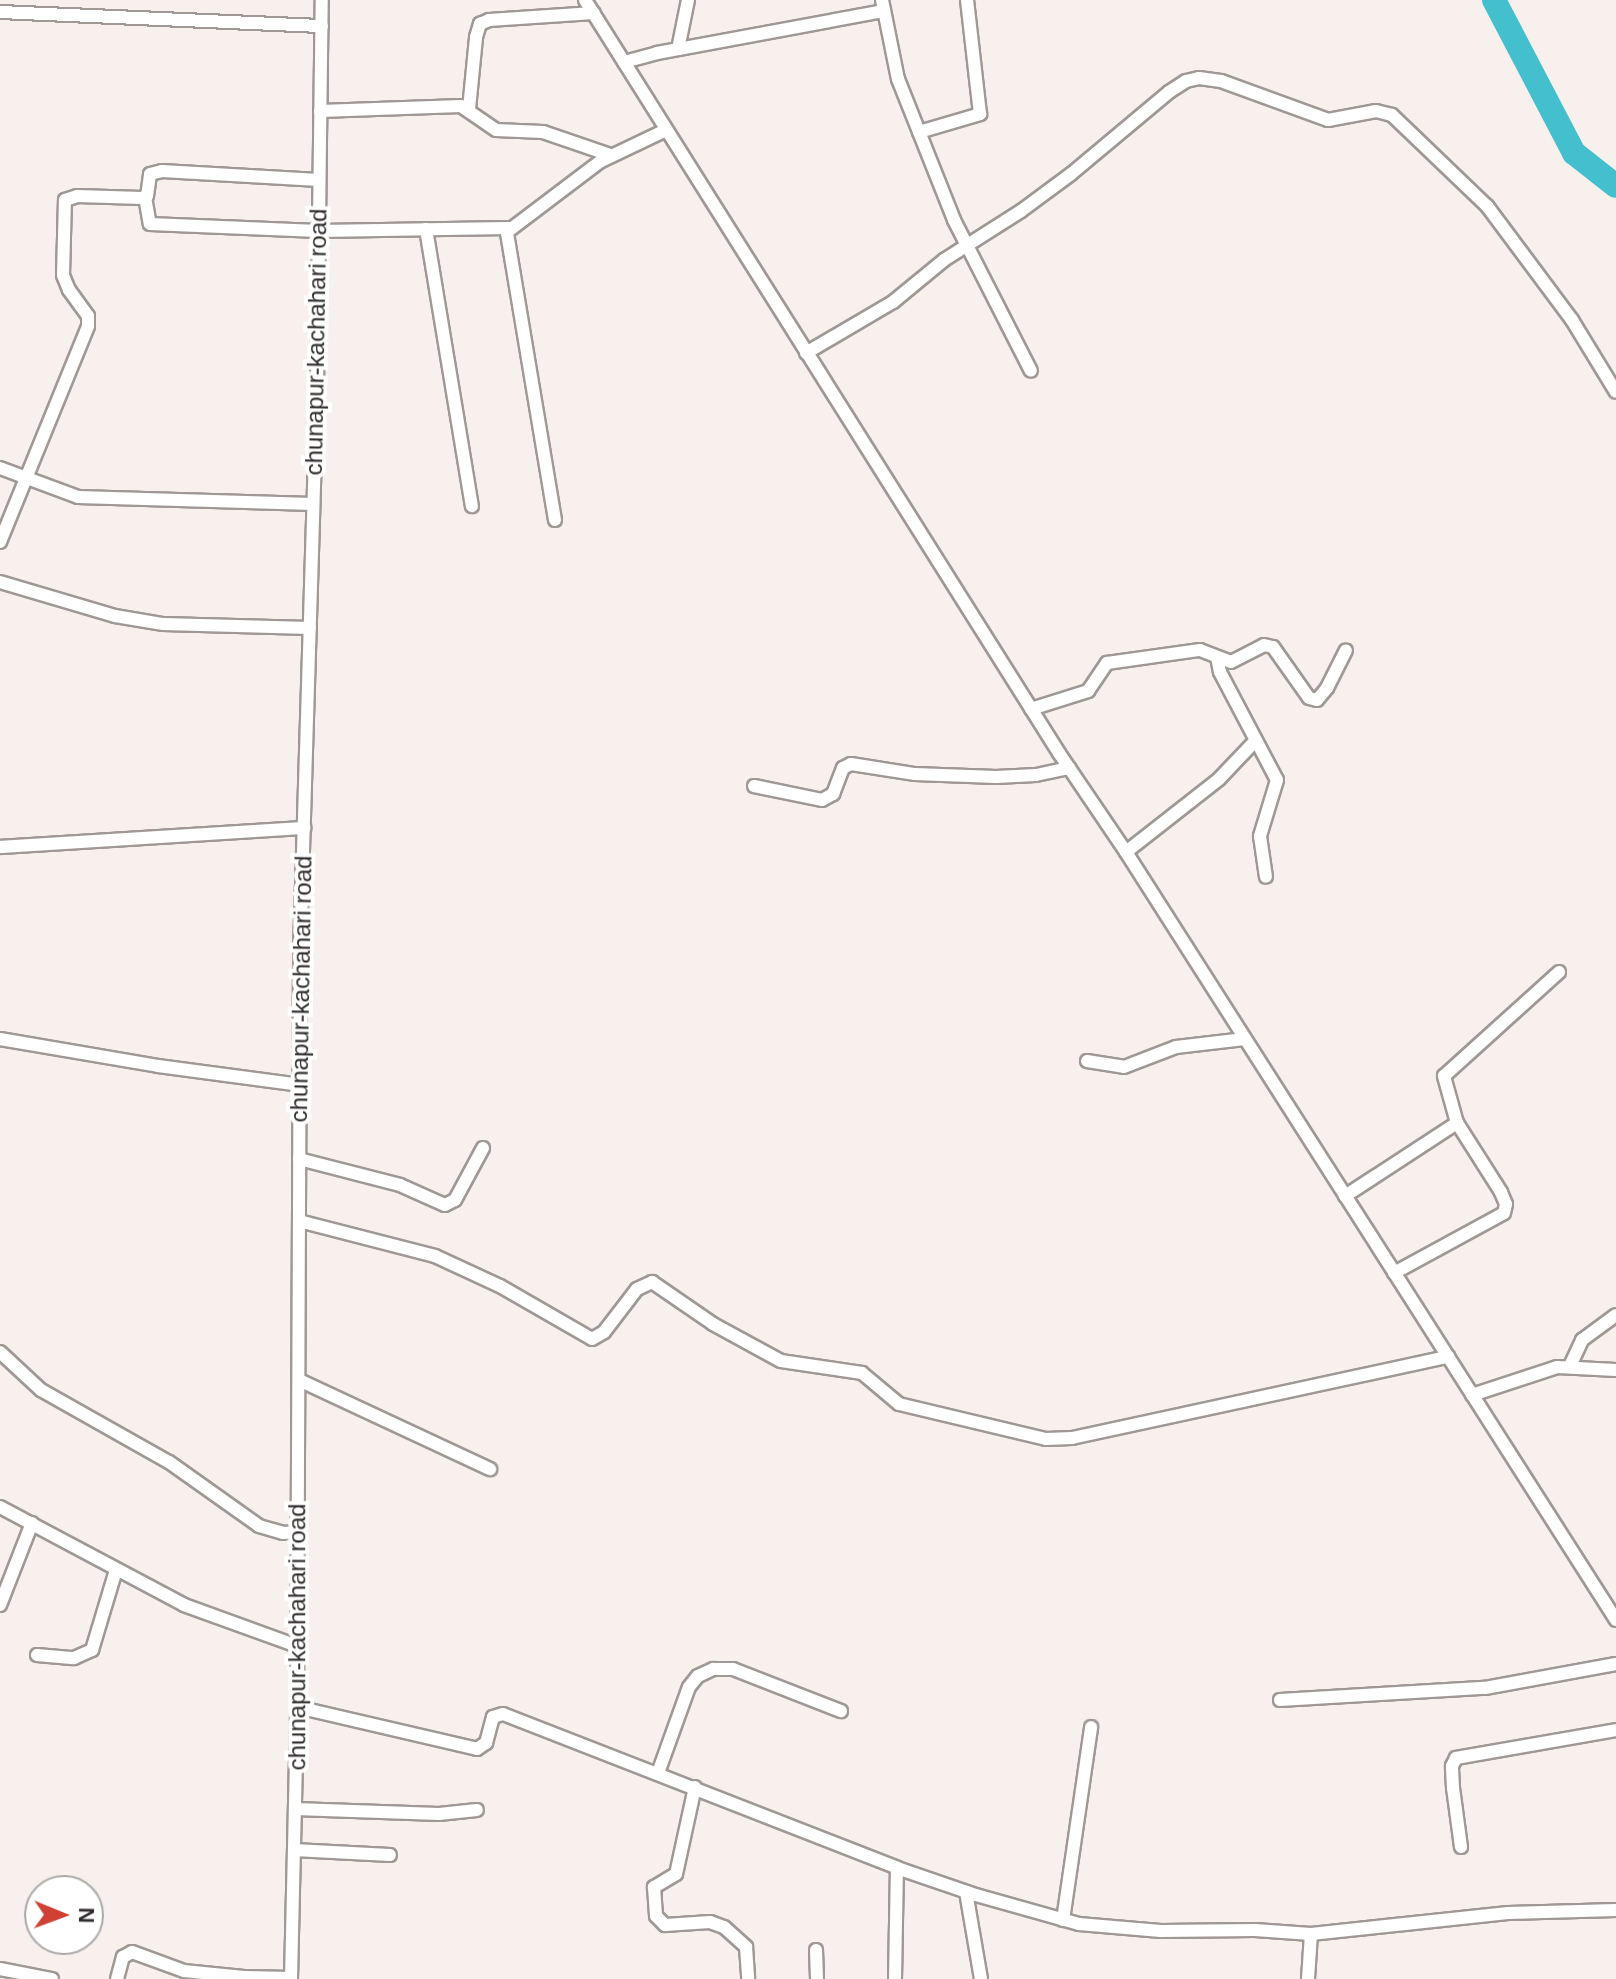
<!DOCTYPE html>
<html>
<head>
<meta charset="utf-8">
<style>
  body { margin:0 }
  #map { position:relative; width:1616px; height:1979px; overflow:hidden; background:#f7f0ec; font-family:Arial,sans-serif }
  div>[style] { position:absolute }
  .river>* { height:24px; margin:-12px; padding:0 12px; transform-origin:12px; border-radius:12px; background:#43bfce }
  .roads { filter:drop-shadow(2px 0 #9f9895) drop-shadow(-2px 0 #9f9895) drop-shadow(0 2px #9f9895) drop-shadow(0 -2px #9f9895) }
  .minor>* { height:12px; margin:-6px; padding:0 6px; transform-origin:6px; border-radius:6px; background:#fff }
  span { translate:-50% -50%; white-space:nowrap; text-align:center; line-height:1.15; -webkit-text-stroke:8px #fff; paint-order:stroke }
  .street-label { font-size:24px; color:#2e2b2a }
  .north { position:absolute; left:24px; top:1875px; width:80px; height:80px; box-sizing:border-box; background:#fff; border:2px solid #abaaaa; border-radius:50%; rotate:91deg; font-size:22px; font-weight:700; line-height:32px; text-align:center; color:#2e2b2a }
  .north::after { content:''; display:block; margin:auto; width:28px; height:36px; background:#ce4134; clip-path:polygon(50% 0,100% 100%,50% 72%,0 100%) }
</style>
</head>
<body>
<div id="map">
  <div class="river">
    <div style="left:1494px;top:0;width:173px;rotate:62.4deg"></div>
    <div style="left:1574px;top:153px;width:53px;rotate:38.2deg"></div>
  </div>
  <div class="roads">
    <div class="minor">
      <div style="left:585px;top:0;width:890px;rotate:57.81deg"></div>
      <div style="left:1059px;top:753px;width:120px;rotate:55.9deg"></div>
      <div style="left:1126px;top:852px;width:911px;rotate:57.46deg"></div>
      <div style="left:882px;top:0;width:81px;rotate:78.6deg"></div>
      <div style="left:898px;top:79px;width:152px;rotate:68.3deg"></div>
      <div style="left:954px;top:220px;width:169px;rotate:63deg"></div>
      <div style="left:0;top:12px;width:322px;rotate:2.5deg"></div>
      <div style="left:678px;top:49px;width:50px;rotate:-78.5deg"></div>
      <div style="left:624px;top:62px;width:34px;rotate:-15deg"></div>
      <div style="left:657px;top:53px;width:231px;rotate:-10.5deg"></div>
      <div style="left:469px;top:109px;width:72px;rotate:-84.4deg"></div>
      <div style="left:476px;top:37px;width:14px;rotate:-73deg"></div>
      <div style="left:480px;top:24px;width:10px;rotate:-24deg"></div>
      <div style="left:489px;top:20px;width:105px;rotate:-3.8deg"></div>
      <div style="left:320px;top:111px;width:141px;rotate:-2deg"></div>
      <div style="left:461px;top:106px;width:42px;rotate:34.4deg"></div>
      <div style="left:496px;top:130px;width:47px;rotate:2.4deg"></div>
      <div style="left:543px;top:132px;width:71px;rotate:18.9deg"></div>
      <div style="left:919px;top:132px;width:64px;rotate:-16.4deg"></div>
      <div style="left:980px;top:114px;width:115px;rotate:-96.5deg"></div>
      <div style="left:145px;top:197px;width:27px;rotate:80deg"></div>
      <div style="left:150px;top:224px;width:168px;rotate:2.4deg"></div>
      <div style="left:318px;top:231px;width:191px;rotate:-0.9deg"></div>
      <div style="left:426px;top:229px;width:281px;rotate:80.6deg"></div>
      <div style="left:806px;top:353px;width:101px;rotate:-30.4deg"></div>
      <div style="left:893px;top:302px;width:66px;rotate:-39.5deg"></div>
      <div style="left:944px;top:260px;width:91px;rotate:-32.5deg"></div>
      <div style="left:1021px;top:211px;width:62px;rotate:-36.5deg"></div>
      <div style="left:1071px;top:174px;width:128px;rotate:-39.9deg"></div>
      <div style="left:1169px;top:92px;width:20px;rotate:-33deg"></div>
      <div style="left:1186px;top:81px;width:13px;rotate:-13deg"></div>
      <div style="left:1199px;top:78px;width:22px;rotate:8deg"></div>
      <div style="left:1221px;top:81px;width:114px;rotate:20deg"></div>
      <div style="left:1328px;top:120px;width:49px;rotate:-10.6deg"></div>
      <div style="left:1376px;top:111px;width:16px;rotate:14deg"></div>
      <div style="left:1392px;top:115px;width:132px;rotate:43.8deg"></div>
      <div style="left:1487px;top:206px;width:142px;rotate:53.3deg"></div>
      <div style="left:1572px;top:320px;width:84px;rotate:58.6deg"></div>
      <div style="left:0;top:468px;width:83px;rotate:20.4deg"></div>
      <div style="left:78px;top:497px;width:235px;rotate:1.7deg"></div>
      <div style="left:555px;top:520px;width:292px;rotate:-99.5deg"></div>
      <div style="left:507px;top:232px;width:118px;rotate:-37.1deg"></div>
      <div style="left:601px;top:161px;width:72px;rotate:-25.5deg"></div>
      <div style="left:0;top:542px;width:233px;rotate:-67.8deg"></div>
      <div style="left:88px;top:326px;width:10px;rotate:-90deg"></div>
      <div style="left:88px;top:316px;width:32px;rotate:-126deg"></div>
      <div style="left:69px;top:290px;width:16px;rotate:-112deg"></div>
      <div style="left:63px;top:275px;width:75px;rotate:-88.5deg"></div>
      <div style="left:65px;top:200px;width:13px;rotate:-18deg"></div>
      <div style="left:77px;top:196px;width:65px;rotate:1.8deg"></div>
      <div style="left:142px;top:198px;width:5px;rotate:-22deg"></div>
      <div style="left:147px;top:196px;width:22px;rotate:-82deg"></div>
      <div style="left:150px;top:174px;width:12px;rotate:-14deg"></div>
      <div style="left:162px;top:171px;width:157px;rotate:3.3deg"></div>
      <div style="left:0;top:582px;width:120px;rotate:16.5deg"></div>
      <div style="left:115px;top:616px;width:49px;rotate:9.5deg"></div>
      <div style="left:163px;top:624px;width:147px;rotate:1.6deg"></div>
      <div style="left:1217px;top:657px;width:15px;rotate:79deg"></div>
      <div style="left:1220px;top:672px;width:122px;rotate:62.2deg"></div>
      <div style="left:1277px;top:780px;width:59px;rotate:106.9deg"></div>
      <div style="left:1260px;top:836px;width:41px;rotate:81.7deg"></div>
      <div style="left:1031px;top:709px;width:60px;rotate:-17.5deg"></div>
      <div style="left:1088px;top:691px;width:34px;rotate:-56deg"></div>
      <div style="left:1107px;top:663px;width:94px;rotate:-8deg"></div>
      <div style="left:1200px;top:650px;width:33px;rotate:21deg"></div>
      <div style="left:1231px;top:662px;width:37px;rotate:-27deg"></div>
      <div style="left:1264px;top:645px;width:9px;rotate:13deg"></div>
      <div style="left:1273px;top:647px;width:62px;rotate:54.8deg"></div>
      <div style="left:1309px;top:698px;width:8px;rotate:14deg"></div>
      <div style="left:1317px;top:700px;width:16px;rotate:-50deg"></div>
      <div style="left:1327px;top:688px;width:42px;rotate:-63.4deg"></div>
      <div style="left:754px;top:786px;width:69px;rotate:11.6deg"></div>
      <div style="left:822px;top:800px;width:13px;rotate:-29deg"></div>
      <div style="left:833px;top:794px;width:28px;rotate:-69deg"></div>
      <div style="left:843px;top:768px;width:9px;rotate:-27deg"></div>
      <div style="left:851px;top:764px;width:65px;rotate:8.9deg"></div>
      <div style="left:915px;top:774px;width:81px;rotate:2.1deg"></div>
      <div style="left:996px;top:777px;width:40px;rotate:-2.9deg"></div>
      <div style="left:1036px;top:775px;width:34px;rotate:-12deg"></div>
      <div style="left:0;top:847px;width:305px;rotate:-3.6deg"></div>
      <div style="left:1126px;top:852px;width:118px;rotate:-38.1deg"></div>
      <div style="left:1219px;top:779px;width:52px;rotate:-46.5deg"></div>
      <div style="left:0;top:1039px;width:160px;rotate:9.7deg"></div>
      <div style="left:158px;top:1066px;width:144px;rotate:7.6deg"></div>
      <div style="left:1087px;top:1061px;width:37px;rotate:9deg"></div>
      <div style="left:1124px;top:1067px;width:56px;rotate:-21deg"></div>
      <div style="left:1176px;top:1047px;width:69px;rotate:-6.6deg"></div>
      <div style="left:299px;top:1159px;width:104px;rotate:14.4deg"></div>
      <div style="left:400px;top:1185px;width:49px;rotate:24deg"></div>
      <div style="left:445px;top:1205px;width:11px;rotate:-27deg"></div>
      <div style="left:455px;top:1200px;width:59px;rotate:-61.7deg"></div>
      <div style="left:1345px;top:1196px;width:134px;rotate:-33.1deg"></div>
      <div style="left:299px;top:1221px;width:140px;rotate:14.4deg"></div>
      <div style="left:435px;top:1256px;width:72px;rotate:24.8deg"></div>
      <div style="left:500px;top:1286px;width:106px;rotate:29.9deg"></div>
      <div style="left:592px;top:1339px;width:14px;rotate:-30deg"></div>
      <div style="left:604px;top:1332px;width:54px;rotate:-52.5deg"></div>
      <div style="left:637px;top:1289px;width:17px;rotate:-25deg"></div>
      <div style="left:652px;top:1282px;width:74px;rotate:34.5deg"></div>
      <div style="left:713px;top:1324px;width:77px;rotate:28.6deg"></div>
      <div style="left:781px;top:1361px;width:82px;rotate:8.4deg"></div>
      <div style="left:862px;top:1373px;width:48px;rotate:40deg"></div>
      <div style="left:899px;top:1404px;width:151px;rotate:13.4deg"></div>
      <div style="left:1046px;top:1439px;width:26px;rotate:-2deg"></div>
      <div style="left:1072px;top:1438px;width:385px;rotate:-12.2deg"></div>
      <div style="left:1394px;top:1273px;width:125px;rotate:-28.6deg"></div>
      <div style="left:1504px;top:1213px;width:9px;rotate:-77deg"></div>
      <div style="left:1506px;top:1204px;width:13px;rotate:-113deg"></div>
      <div style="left:1501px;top:1192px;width:82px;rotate:-122.5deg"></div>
      <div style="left:1457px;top:1123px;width:49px;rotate:-105.5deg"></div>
      <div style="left:1444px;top:1076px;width:155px;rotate:-42.1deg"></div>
      <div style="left:0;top:1352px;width:56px;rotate:42.8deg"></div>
      <div style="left:41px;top:1390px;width:147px;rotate:29.4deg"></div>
      <div style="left:169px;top:1462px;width:110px;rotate:35.4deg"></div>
      <div style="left:259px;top:1526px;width:25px;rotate:16deg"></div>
      <div style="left:283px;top:1533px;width:15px;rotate:-4deg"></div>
      <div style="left:1570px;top:1366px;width:29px;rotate:-65deg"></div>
      <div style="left:1582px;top:1340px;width:42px;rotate:-36.3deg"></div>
      <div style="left:299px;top:1380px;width:211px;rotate:25deg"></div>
      <div style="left:1472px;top:1395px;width:89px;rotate:-18.2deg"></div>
      <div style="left:1557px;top:1367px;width:59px;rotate:2.9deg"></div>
      <div style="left:0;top:1507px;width:208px;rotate:28deg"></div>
      <div style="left:184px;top:1605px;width:120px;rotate:19.9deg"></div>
      <div style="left:0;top:1605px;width:88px;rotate:-68.7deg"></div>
      <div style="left:37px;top:1655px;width:37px;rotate:5deg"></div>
      <div style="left:74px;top:1658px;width:20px;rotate:-24deg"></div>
      <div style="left:92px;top:1650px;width:84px;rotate:-73.3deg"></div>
      <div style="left:1280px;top:1700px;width:205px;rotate:-3.4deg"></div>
      <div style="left:1485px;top:1688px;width:133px;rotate:-10.4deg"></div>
      <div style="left:297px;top:1707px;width:185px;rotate:13.1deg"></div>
      <div style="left:477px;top:1749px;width:11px;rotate:-34deg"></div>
      <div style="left:486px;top:1743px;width:27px;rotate:-75deg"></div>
      <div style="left:493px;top:1717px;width:10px;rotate:-17deg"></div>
      <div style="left:503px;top:1714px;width:423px;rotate:21.3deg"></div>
      <div style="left:897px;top:1868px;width:83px;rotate:18.9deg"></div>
      <div style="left:976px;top:1895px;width:107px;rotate:15.7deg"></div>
      <div style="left:1079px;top:1924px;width:82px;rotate:4.9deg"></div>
      <div style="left:1161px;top:1931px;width:94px;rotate:-0.6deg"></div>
      <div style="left:1255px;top:1930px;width:56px;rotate:4.1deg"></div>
      <div style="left:1311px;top:1934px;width:198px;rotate:-6.1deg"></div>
      <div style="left:1508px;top:1913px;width:108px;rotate:-1.6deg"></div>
      <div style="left:658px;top:1773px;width:91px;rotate:-70.2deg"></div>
      <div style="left:689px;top:1687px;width:14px;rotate:-51deg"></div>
      <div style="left:698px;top:1676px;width:17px;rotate:-25deg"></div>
      <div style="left:713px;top:1669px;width:20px"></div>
      <div style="left:733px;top:1669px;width:116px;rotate:21.3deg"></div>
      <div style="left:695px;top:1787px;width:89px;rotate:102.3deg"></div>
      <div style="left:676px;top:1874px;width:26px;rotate:149deg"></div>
      <div style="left:654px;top:1887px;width:29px;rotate:86deg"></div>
      <div style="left:656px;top:1916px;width:13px;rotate:45deg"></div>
      <div style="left:665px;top:1925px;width:45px;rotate:-3.8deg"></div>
      <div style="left:710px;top:1922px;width:15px;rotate:20deg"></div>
      <div style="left:724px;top:1927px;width:30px;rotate:42deg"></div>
      <div style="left:746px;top:1947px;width:32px;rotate:86deg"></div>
      <div style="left:295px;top:1809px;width:144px;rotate:2deg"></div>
      <div style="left:439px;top:1814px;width:38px;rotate:-6deg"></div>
      <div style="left:1461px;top:1847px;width:60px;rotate:-97.7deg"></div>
      <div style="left:1453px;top:1788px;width:22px;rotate:-93deg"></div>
      <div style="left:1452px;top:1766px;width:9px;rotate:-63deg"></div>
      <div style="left:1456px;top:1758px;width:162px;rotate:-9.9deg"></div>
      <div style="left:294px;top:1850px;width:96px;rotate:3deg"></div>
      <div style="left:966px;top:1892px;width:88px;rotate:80.2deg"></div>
      <div style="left:1063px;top:1920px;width:195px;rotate:-81.7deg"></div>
      <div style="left:816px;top:1950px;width:29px;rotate:88deg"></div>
      <div style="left:0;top:1969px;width:53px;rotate:10.9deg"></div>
      <div style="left:117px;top:1979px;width:23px;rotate:-75deg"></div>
      <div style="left:123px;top:1957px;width:10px;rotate:-29deg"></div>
      <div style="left:132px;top:1952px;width:55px;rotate:20.1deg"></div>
      <div style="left:184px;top:1971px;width:60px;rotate:5.7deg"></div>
      <div style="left:244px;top:1977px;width:47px;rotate:1.2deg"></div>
      <div style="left:291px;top:1979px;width:272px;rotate:-88.7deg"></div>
      <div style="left:297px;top:1707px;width:757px;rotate:-89.77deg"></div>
      <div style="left:300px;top:950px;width:564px;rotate:-88.27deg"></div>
      <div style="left:317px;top:386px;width:386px;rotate:-89.3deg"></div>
      <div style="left:895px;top:1979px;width:111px;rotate:-89deg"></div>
      <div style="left:1308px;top:1979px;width:45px;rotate:-86.2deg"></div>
    </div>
  </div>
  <div class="street-label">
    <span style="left:316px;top:342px;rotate:-89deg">chunapur-kachahari road</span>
    <span style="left:301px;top:989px;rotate:-89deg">chunapur-kachahari road</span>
    <span style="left:297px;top:1637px;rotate:-90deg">chunapur-kachahari road</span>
  </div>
  <div class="north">N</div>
</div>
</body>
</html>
